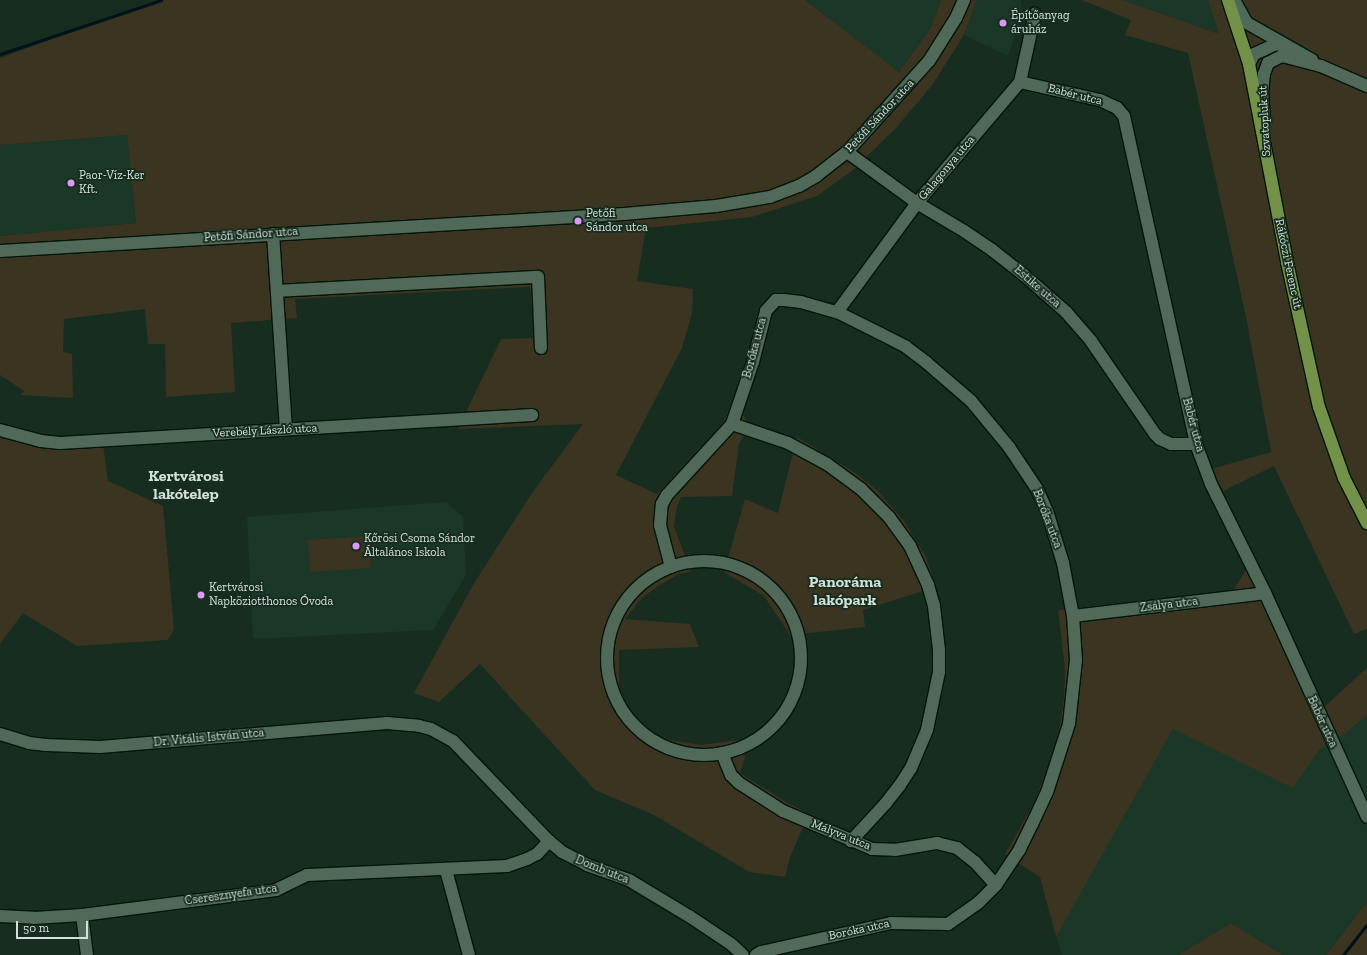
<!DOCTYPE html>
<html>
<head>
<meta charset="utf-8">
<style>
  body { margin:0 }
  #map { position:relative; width:1367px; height:955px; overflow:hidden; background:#172d20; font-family:"Zilla Slab",serif }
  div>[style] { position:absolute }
  .built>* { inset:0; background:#1a3727 }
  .green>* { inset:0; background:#3a3420 }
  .stream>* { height:3px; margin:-1.5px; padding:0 1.5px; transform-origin:1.5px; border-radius:1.5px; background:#001219 }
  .roads { filter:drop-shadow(1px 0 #021509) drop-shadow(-1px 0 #021509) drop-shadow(0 1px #021509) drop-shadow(0 -1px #021509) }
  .minor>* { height:12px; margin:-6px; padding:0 6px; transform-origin:6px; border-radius:6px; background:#516959 }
  .minor>.ring { margin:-6px; padding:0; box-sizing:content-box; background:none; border:12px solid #516959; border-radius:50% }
  .major>* { height:12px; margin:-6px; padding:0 6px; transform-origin:6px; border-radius:6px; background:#739148 }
  .dots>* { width:11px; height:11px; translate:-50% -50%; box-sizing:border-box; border:2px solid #172d20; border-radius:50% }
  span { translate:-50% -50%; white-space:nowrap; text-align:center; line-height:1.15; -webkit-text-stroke:3.5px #172d20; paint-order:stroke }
  .poi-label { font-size:12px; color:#d4e1d8 }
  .left { translate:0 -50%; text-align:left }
  .street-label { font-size:12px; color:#d4e1d8 }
  .district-label { font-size:16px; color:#d4e1d8; font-weight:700 }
  .scale { position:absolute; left:16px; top:921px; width:72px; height:18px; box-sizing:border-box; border:2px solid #d4e1d8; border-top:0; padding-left:5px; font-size:12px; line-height:14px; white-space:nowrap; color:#d4e1d8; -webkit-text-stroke:3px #172d20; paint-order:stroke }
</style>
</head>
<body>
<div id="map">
  <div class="built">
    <div style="clip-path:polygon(805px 0,941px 0,931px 27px,899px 72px)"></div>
    <div style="clip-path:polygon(977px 0,1021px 0,1022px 14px,1008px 56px,964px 35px)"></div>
    <div style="clip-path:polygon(1123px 0,1208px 0,1219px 34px)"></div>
    <div style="clip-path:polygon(127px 135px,136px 223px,0 236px,0 145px)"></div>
    <div style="clip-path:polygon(446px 502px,463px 517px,466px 575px,433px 630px,253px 639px,247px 517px)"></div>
    <div style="clip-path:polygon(1150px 666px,1346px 733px,1367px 715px,1367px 902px,1326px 955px,1283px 955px,1231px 923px,1178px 955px,1062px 955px,1053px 926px)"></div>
  </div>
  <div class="green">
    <div style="clip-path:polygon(159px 0,805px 0,899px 72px,931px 27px,941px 0,977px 0,964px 35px,933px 84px,896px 128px,852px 171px,817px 196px,752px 217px,646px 228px,637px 281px,693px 289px,692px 313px,682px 348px,616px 475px,657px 494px,724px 422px,729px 409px,744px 416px,749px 425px,739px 444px,732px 496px,681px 497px,677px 506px,674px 527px,691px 571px,677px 575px,658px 586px,642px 598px,625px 619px,690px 624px,699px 647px,619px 650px,619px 688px,628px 707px,652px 735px,670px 740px,701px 745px,739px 740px,745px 757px,740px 773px,786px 802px,809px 814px,790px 857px,785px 877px,749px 872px,654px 815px,595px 790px,480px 664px,439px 702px,414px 693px,473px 585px,532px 493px,583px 424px,458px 429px,501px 339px,535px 338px,530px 287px,295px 299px,297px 318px,231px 323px,235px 392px,166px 397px,165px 344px,148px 344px,145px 309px,64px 319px,63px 352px,72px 354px,73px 398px,20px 395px,24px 391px,0 375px,0 236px,136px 223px,127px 135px,0 145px,0 58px)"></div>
    <div style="clip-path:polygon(1082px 0,1123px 0,1219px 34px,1208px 0,1367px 0,1367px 629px,1354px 634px,1274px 466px,1223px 491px,1211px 469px,1271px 452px,1246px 317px,1188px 53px,1125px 35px,1131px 20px)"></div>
    <div style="clip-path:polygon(0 425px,53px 441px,102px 437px,108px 481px,163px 506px,174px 629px,168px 640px,77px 646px,23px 613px,0 644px)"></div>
    <div style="clip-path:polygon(797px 437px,857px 474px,878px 491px,904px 521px,926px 557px,936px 587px,863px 610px,865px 627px,790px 635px,764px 596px,724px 572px,745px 499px,778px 513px)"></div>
    <div style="clip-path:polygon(369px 536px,371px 568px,310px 572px,308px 540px)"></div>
    <div style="clip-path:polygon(1253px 558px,1324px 707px,1367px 668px,1367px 715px,1346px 733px,1319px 750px,1293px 788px,1173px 729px,1056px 937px,1040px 877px,1005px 854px,1034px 803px,1051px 760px,1060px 725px,1064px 698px,1065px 669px,1058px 610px,1233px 591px)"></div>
    <div style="clip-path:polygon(1367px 902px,1367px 955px,1326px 955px)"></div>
    <div style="clip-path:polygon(1231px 923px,1283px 955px,1178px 955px)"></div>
  </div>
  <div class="stream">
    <div style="left:0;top:54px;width:170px;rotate:-18.5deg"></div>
    <div style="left:1343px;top:955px;width:39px;rotate:-52deg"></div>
  </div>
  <div class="roads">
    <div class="minor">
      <div style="left:1234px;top:0;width:26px;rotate:61deg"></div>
      <div style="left:1247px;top:23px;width:75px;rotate:29.6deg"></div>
      <div style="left:1249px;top:64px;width:11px;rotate:-63deg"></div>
      <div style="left:1254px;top:54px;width:10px;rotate:-24deg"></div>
      <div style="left:1263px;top:50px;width:14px;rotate:-25deg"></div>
      <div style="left:1276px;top:44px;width:12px;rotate:14deg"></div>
      <div style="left:1020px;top:82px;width:82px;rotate:12.7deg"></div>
      <div style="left:1100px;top:100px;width:19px;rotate:25deg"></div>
      <div style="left:1117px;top:108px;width:11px;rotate:49deg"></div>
      <div style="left:1124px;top:116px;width:336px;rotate:77.6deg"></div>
      <div style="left:1196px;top:444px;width:43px;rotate:69.4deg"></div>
      <div style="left:1211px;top:484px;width:122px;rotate:63.6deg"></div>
      <div style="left:1265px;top:593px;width:246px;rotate:65.5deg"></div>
      <div style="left:1264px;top:119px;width:26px;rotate:-94deg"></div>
      <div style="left:1262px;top:93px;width:19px;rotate:-84deg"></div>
      <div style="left:1264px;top:74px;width:12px;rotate:-70deg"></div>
      <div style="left:1268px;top:63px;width:16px;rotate:-27deg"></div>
      <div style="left:1282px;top:56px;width:40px;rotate:14.4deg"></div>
      <div style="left:1321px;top:66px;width:50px;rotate:23.5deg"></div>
      <div style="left:847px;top:152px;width:87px;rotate:36.1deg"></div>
      <div style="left:917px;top:203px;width:55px;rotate:30.8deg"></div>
      <div style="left:964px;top:231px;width:34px;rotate:34deg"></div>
      <div style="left:992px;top:250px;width:41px;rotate:38deg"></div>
      <div style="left:1024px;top:275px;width:56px;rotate:41.4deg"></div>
      <div style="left:1066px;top:312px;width:38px;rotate:49deg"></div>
      <div style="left:1091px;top:341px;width:113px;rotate:55.5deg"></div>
      <div style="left:1155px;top:434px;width:7px;rotate:45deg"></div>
      <div style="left:1160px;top:439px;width:12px;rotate:24deg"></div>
      <div style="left:1171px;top:444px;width:25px"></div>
      <div style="left:273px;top:234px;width:195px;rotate:86.2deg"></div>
      <div style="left:0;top:251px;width:625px;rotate:-3.39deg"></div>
      <div style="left:624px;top:214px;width:92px;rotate:-5deg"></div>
      <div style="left:716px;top:206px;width:55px;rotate:-9.5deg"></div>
      <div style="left:770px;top:197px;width:31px;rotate:-21deg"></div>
      <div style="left:799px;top:186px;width:20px;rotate:-30deg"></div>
      <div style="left:816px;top:176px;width:39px;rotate:-38deg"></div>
      <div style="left:847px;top:152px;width:122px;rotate:-48deg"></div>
      <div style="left:929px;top:61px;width:51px;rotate:-57.9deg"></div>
      <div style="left:956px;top:18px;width:20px;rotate:-66deg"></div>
      <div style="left:277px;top:291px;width:261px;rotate:-3.1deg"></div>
      <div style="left:538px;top:277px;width:71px;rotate:87.6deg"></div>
      <div style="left:837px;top:312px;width:135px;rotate:-53.7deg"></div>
      <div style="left:917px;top:203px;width:159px;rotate:-49.6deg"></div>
      <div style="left:1020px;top:82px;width:70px;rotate:-77.6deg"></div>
      <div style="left:732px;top:424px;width:59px;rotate:18.7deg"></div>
      <div style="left:788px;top:443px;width:44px;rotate:28.3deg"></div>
      <div style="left:827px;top:464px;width:42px;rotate:36.3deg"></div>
      <div style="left:861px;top:489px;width:40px;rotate:45deg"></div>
      <div style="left:889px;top:517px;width:36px;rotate:54deg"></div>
      <div style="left:910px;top:546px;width:43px;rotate:65.2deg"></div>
      <div style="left:928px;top:585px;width:22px;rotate:74deg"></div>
      <div style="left:934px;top:606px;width:44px;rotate:83.5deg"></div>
      <div style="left:939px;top:650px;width:22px;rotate:90deg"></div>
      <div style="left:939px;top:672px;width:59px;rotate:101.7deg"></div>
      <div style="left:927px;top:730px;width:41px;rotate:112.8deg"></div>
      <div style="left:911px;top:768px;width:20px;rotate:123deg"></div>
      <div style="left:900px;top:785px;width:23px;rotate:128deg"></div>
      <div style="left:886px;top:803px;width:52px;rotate:132.6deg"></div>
      <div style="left:0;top:430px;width:42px;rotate:15deg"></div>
      <div style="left:41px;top:441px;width:19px;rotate:6deg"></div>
      <div style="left:60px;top:443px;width:473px;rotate:-3.4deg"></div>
      <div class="ring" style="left:607px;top:561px;width:182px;height:182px"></div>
      <div style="left:671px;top:567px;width:43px;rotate:-104.7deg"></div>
      <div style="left:660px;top:525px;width:21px;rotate:-85deg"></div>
      <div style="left:662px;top:504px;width:10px;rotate:-61deg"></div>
      <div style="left:667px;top:495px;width:96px;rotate:-47.5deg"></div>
      <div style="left:732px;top:424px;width:65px;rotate:-71.3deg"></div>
      <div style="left:753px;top:362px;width:53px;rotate:-75.7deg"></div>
      <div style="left:766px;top:311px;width:15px;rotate:-48deg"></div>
      <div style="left:776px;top:300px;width:8px"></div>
      <div style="left:784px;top:300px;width:17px;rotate:7deg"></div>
      <div style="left:801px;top:302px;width:37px;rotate:16deg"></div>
      <div style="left:837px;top:312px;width:49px;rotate:26.6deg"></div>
      <div style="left:881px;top:334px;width:28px;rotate:27deg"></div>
      <div style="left:906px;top:347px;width:26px;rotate:37deg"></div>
      <div style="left:927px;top:363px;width:58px;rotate:40.8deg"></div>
      <div style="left:971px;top:401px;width:60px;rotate:50.4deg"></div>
      <div style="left:1009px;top:447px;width:50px;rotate:56.3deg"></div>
      <div style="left:1037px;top:489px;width:24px;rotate:66deg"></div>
      <div style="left:1047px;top:511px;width:54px;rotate:72.9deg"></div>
      <div style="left:1063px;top:563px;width:54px;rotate:79.3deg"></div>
      <div style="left:1073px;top:616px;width:44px;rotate:86.1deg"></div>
      <div style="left:1076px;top:660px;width:64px;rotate:96.2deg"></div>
      <div style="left:1069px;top:724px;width:71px;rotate:107.9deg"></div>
      <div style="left:1047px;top:792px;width:35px;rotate:115deg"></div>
      <div style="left:1032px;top:824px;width:28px;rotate:116deg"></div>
      <div style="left:1020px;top:849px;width:43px;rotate:123.7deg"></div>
      <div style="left:996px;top:885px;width:25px;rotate:135deg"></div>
      <div style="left:978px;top:903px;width:37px;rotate:145deg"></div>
      <div style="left:948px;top:924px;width:57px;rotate:-179deg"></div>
      <div style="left:891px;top:923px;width:133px;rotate:167.4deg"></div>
      <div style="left:761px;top:952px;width:6px;rotate:149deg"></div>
      <div style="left:1073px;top:616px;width:193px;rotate:-6.8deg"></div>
      <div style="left:0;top:734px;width:30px;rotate:17deg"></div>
      <div style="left:29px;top:743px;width:17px;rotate:7deg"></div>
      <div style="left:46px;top:745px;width:54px;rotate:2.1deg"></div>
      <div style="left:100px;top:747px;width:288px;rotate:-4.8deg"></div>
      <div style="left:387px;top:723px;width:32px;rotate:5deg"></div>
      <div style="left:419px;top:726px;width:12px;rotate:14deg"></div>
      <div style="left:431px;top:729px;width:25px;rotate:29deg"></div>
      <div style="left:453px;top:741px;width:139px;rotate:46.2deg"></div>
      <div style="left:549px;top:841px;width:17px;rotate:40deg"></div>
      <div style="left:562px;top:852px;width:28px;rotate:27deg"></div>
      <div style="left:587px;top:865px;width:45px;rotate:19.7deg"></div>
      <div style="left:629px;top:880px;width:70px;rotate:31deg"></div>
      <div style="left:689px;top:916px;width:50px;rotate:33.7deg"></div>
      <div style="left:731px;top:944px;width:16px;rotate:43deg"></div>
      <div style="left:722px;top:753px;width:24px;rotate:68deg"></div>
      <div style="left:731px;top:775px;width:11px;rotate:45deg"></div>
      <div style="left:739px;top:783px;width:52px;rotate:32.5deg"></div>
      <div style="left:783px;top:811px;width:97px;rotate:23.1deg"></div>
      <div style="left:872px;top:849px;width:23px;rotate:2deg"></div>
      <div style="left:895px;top:850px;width:43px;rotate:-9.5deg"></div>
      <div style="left:937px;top:843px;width:21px;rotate:14deg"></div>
      <div style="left:957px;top:848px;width:23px;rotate:38deg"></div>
      <div style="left:975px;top:862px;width:31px;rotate:48deg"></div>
      <div style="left:446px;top:870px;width:88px;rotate:74.9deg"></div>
      <div style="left:82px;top:915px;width:40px;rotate:82.9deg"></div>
      <div style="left:0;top:916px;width:34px;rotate:3deg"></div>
      <div style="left:34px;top:918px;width:48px;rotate:-3.6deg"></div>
      <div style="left:82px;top:915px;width:196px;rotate:-7.3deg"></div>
      <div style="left:276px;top:890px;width:34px;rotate:-26deg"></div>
      <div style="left:307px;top:875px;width:200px;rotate:-2.6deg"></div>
      <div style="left:507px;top:866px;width:21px;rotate:-19deg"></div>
      <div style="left:527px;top:859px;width:11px;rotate:-27deg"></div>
      <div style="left:537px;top:854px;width:18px;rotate:-47deg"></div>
    </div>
    <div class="major">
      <div style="left:1228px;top:0;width:67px;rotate:71.8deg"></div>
      <div style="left:1249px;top:64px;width:202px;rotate:79.1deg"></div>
      <div style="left:1287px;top:262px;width:148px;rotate:77.6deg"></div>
      <div style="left:1319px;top:407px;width:75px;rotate:70.6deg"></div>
      <div style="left:1344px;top:478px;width:51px;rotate:62.9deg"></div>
    </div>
  </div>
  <div class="dots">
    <div style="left:1003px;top:23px;background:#db99f5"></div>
    <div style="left:71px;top:183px;background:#db99f5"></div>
    <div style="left:578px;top:221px;background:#db99f5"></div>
    <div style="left:356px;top:546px;background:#db99f5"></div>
    <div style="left:201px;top:595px;background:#db99f5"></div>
  </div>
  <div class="poi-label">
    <span class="left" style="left:1011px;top:23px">Építőanyag<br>áruház</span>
    <span class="left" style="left:79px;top:183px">Paor-Víz-Ker<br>Kft.</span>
    <span class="left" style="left:586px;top:221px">Petőfi<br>Sándor utca</span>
    <span class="left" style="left:364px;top:546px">Kőrösi Csoma Sándor<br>Általános Iskola</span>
    <span class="left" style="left:209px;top:595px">Kertvárosi<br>Napköziotthonos Óvoda</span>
  </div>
  <div class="street-label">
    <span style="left:1075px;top:95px;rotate:14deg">Babér utca</span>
    <span style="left:880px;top:116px;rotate:-47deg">Petőfi Sándor utca</span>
    <span style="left:1265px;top:121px;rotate:-93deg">Szvatopluk út</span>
    <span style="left:947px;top:168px;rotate:-50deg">Galagonya utca</span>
    <span style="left:251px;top:235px;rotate:-4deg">Petőfi Sándor utca</span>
    <span style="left:1288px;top:264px;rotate:78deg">Rákóczi Ferenc út</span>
    <span style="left:1037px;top:287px;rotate:41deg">Estike utca</span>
    <span style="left:755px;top:348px;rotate:-75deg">Boróka utca</span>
    <span style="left:1193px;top:425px;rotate:75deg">Babér utca</span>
    <span style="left:265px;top:431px;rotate:-3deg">Verebély László utca</span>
    <span style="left:1047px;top:519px;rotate:69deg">Boróka utca</span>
    <span style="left:1169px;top:605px;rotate:-7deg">Zsálya utca</span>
    <span style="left:1322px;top:722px;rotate:65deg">Babér utca</span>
    <span style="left:209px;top:738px;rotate:-5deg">Dr. Vitális István utca</span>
    <span style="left:841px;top:835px;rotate:22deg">Mályva utca</span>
    <span style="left:602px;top:870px;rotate:22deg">Domb utca</span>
    <span style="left:231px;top:895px;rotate:-8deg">Cseresznyefa utca</span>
    <span style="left:859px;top:930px;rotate:-12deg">Boróka utca</span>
  </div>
  <div class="district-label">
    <span style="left:186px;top:485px">Kertvárosi<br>lakótelep</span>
    <span style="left:845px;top:591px">Panoráma<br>lakópark</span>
  </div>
  <div class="scale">50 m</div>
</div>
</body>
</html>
